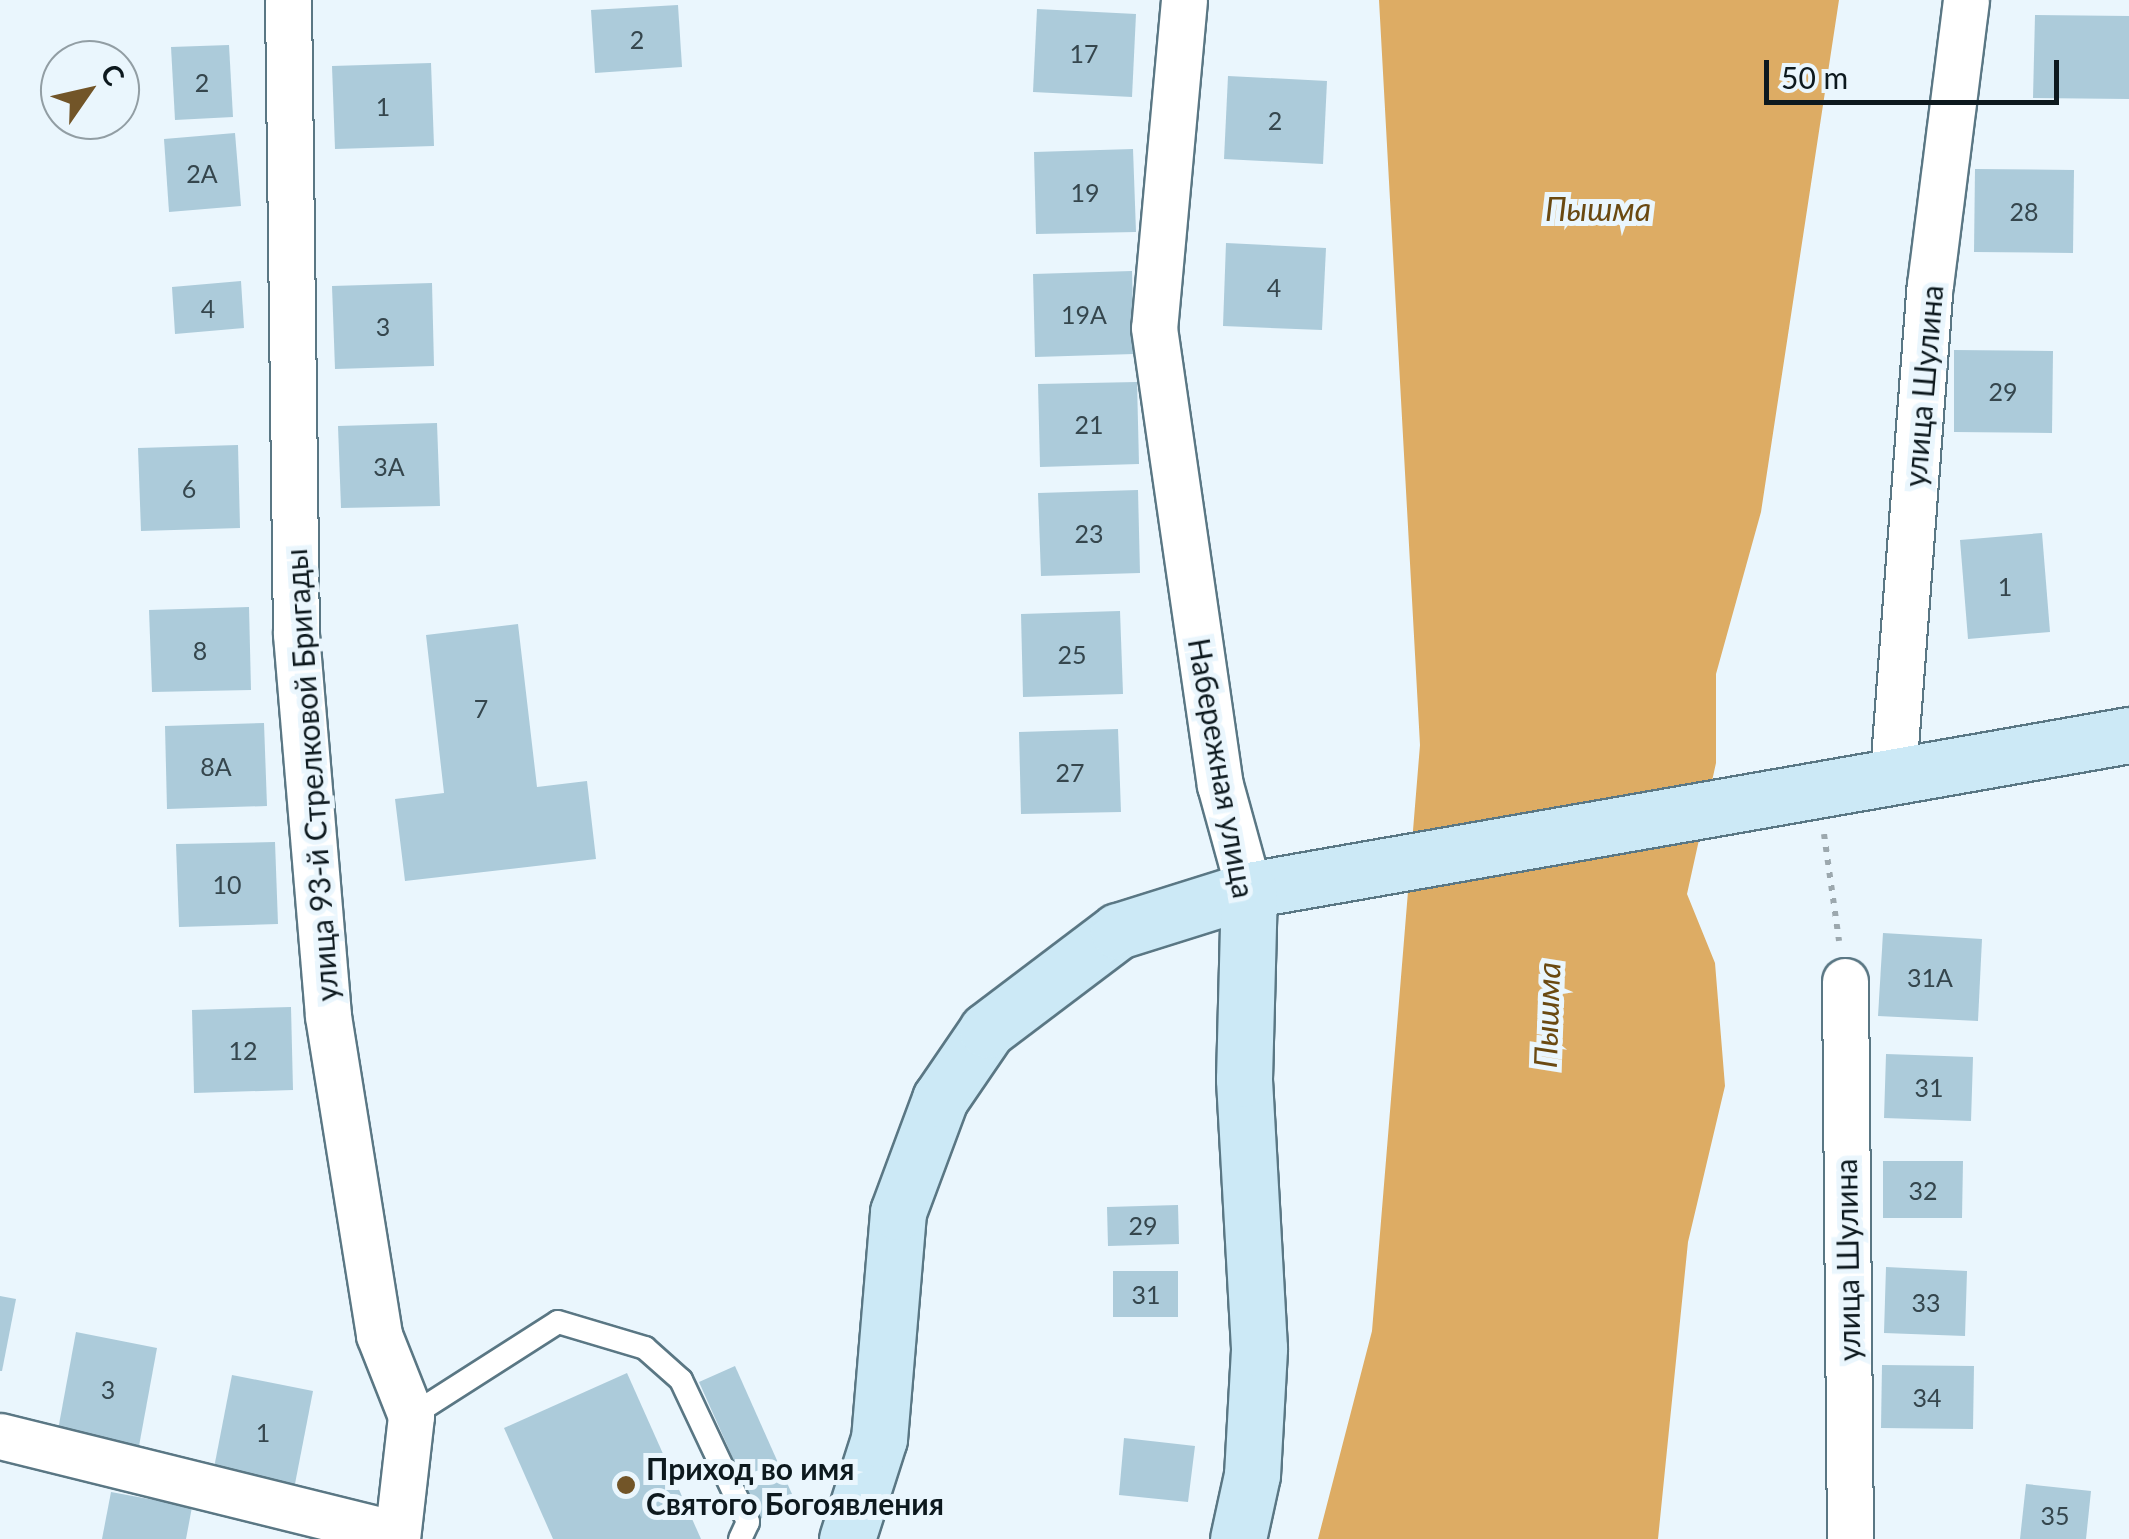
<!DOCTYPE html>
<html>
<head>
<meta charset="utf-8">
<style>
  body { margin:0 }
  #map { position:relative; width:2129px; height:1539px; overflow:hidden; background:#eaf6fd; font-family:Lato,sans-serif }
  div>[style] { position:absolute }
  .water>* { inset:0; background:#ddac64 }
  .building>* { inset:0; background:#accbda }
  .path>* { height:6px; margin-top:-3px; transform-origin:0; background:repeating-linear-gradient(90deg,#9ca8ae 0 5px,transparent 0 13px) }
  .roads { filter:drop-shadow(2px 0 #5a7784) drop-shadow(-2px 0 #5a7784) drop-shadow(0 2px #5a7784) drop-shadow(0 -2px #5a7784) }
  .lane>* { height:22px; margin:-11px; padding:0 11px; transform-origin:11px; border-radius:11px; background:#fff }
  .street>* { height:45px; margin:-22.5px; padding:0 22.5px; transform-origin:22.5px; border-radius:22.5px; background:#fff }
  .secondary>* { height:55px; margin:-27.5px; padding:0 27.5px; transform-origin:27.5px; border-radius:27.5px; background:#cce9f6 }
  .dots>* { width:28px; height:28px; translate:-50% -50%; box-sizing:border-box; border:5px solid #eaf6fd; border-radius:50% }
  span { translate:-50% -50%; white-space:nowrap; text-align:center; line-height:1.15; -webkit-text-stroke:10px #eaf6fd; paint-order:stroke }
  .number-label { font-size:25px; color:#35464d }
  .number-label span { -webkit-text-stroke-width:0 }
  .street-label { font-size:30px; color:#0d191e }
  .poi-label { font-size:30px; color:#0d191e; font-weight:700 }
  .left { translate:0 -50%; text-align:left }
  .water-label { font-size:32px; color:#6a4911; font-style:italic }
  .north { position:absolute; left:40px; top:40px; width:100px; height:100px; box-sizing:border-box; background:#eaf6fd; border:2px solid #929ea4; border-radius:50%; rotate:56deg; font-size:28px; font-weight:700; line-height:40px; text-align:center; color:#0d191e }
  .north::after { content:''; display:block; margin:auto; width:35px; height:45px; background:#725528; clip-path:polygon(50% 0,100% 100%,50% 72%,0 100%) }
  .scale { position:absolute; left:1764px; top:60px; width:295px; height:45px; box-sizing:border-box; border:5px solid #0d191e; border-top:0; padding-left:12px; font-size:30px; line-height:35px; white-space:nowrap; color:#0d191e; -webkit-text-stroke:8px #eaf6fd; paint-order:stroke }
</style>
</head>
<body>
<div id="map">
  <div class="water">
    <div style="clip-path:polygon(1379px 0,1839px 0,1761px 512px,1716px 674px,1716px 763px,1687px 894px,1715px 963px,1725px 1086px,1688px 1242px,1658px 1539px,1318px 1539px,1372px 1331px,1420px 745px)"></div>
  </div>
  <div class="building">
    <div style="clip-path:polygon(678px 5px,682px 67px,595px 73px,591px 10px)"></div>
    <div style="clip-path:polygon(1037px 9px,1136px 14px,1132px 97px,1033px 92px)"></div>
    <div style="clip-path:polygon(2035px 15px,2129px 16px,2129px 99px,2033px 98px)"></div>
    <div style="clip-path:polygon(229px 45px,233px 117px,175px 120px,171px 47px)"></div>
    <div style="clip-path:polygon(431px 63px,434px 146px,335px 149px,332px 66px)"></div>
    <div style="clip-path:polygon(1228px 76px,1327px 81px,1323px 164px,1224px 159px)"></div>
    <div style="clip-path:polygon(235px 133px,241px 206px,169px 212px,164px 139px)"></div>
    <div style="clip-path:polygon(1133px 149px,1136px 232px,1036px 234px,1034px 152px)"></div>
    <div style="clip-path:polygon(1975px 169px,2074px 170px,2073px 253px,1974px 252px)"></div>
    <div style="clip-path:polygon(1226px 243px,1326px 248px,1322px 330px,1223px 326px)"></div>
    <div style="clip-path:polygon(1132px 271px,1134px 354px,1035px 357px,1033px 274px)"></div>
    <div style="clip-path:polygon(241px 281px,244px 328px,175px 334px,172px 287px)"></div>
    <div style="clip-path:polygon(432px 283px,434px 366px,335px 369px,332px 286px)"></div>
    <div style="clip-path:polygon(1954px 350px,2053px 351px,2052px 433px,1954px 432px)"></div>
    <div style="clip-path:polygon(1137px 382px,1139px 464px,1040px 467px,1038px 384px)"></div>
    <div style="clip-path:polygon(437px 423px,440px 506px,341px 508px,338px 426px)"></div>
    <div style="clip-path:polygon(238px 445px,240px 528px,141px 531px,138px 448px)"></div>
    <div style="clip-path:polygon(1138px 490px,1140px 573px,1041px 576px,1038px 493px)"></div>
    <div style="clip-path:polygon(2042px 533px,2050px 632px,1968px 639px,1960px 540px)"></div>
    <div style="clip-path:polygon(249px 607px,251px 690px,152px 692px,149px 610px)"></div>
    <div style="clip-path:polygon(1120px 611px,1123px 694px,1023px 697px,1021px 614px)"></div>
    <div style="clip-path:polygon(518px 624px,537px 787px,587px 781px,596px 859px,405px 881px,395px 799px,444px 793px,426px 635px)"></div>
    <div style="clip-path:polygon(264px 723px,267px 806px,167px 809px,165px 726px)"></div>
    <div style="clip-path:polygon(1118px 729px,1121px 812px,1021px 814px,1019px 732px)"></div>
    <div style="clip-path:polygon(275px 842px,278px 924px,179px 927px,176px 844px)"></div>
    <div style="clip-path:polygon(1883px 933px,1982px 939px,1978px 1021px,1878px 1016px)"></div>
    <div style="clip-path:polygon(291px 1007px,293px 1090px,194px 1093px,192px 1010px)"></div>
    <div style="clip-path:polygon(1886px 1054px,1973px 1057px,1971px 1121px,1884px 1118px)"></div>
    <div style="clip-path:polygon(1883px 1161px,1963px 1161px,1962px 1218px,1883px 1218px)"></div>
    <div style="clip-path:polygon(1178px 1205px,1179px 1244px,1108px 1246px,1107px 1207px)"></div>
    <div style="clip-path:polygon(1886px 1267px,1967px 1271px,1965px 1336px,1884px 1333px)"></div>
    <div style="clip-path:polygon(1113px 1271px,1178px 1271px,1178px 1317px,1113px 1317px)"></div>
    <div style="clip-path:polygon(0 1296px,16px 1299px,2px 1371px,0 1371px)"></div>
    <div style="clip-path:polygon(76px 1332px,157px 1348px,139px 1446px,58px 1430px)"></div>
    <div style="clip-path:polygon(1882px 1365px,1974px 1366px,1973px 1429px,1881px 1428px)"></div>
    <div style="clip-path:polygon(735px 1366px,796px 1503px,760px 1519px,699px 1382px)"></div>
    <div style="clip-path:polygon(627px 1373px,701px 1539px,553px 1539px,504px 1428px)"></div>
    <div style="clip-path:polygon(232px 1375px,313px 1391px,294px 1489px,213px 1473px)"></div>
    <div style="clip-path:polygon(1124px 1438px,1195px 1446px,1188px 1502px,1119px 1495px)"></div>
    <div style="clip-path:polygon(2026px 1484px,2091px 1491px,2086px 1539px,2020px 1539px)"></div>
    <div style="clip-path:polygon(111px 1492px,192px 1507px,186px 1539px,102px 1539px)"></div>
  </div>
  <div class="path">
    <div style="left:1824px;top:834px;width:108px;rotate:82deg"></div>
  </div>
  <div class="roads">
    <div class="lane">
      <div style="left:411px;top:1416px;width:174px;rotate:-32.6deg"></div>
      <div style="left:558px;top:1322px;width:91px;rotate:16.6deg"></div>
      <div style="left:645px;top:1348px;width:48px;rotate:41.6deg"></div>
      <div style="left:681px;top:1380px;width:157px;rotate:64.7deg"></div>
      <div style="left:748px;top:1522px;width:19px;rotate:115deg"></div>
    </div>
    <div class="street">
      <div style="left:288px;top:0;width:634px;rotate:89.28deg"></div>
      <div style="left:296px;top:634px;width:383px;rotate:85.2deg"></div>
      <div style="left:328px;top:1016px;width:323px;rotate:80.9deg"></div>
      <div style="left:379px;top:1335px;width:87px;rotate:68.4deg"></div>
      <div style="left:411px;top:1416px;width:124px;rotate:96.5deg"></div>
      <div style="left:1184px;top:0;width:329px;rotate:95.2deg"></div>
      <div style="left:1154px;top:328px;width:462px;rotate:81.8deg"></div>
      <div style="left:1220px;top:785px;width:109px;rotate:74.6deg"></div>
      <div style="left:1893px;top:773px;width:489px;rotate:-85.7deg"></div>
      <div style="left:1930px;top:285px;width:287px;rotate:-82.8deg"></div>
      <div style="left:1845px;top:981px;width:558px;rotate:89.49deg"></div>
      <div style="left:0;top:1436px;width:407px;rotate:13.9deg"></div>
    </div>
    <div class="secondary">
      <div style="left:847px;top:1539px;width:105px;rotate:-72.3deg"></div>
      <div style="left:879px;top:1439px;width:228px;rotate:-85.2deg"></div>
      <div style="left:898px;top:1212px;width:121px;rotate:-69.6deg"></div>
      <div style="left:940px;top:1099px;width:83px;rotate:-55.7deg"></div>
      <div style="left:987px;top:1030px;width:164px;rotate:-37.1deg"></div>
      <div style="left:1118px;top:931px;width:137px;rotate:-17.4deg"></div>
      <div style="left:1249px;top:890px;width:894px;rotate:-9.99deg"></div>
      <div style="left:1238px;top:1539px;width:66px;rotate:-77.7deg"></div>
      <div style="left:1252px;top:1475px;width:127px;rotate:-86.8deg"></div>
      <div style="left:1259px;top:1348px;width:269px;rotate:-93.2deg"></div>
      <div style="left:1244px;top:1079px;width:189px;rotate:-88.5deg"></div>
    </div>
  </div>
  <div class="dots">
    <div style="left:626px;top:1485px;background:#725528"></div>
  </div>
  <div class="number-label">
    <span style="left:637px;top:39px">2</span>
    <span style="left:1084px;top:53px">17</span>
    <span style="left:202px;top:82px">2</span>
    <span style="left:383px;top:106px">1</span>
    <span style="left:1275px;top:120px">2</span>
    <span style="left:202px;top:173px">2А</span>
    <span style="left:1085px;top:192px">19</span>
    <span style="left:2024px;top:211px">28</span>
    <span style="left:1274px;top:287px">4</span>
    <span style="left:208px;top:308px">4</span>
    <span style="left:1084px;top:314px">19А</span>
    <span style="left:383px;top:326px">3</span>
    <span style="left:2003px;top:391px">29</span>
    <span style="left:1089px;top:424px">21</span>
    <span style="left:389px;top:466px">3А</span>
    <span style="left:189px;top:488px">6</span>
    <span style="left:1089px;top:533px">23</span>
    <span style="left:2005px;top:586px">1</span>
    <span style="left:200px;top:650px">8</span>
    <span style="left:1072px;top:654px">25</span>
    <span style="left:481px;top:708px">7</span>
    <span style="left:216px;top:766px">8А</span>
    <span style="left:1070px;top:772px">27</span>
    <span style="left:227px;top:884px">10</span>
    <span style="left:1930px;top:977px">31А</span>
    <span style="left:243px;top:1050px">12</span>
    <span style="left:1929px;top:1087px">31</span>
    <span style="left:1923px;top:1190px">32</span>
    <span style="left:1143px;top:1225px">29</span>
    <span style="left:1146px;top:1294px">31</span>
    <span style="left:1926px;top:1302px">33</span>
    <span style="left:108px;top:1389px">3</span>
    <span style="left:1927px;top:1397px">34</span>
    <span style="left:263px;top:1432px">1</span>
    <span style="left:2055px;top:1515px">35</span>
  </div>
  <div class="street-label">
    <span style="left:1923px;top:386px;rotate:-85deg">улица Шулина</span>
    <span style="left:1222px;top:768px;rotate:80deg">Набережная улица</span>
    <span style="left:311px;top:775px;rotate:-94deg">улица 93-й Стрелковой Бригады</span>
    <span style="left:1847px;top:1260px;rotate:-91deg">улица Шулина</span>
  </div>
  <div class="poi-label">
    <span class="left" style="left:646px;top:1485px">Приход во имя<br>Святого Богоявления</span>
  </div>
  <div class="water-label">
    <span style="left:1598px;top:209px">Пышма</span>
    <span style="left:1547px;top:1015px;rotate:-88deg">Пышма</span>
  </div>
  <div class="north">С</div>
  <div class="scale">50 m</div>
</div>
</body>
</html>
